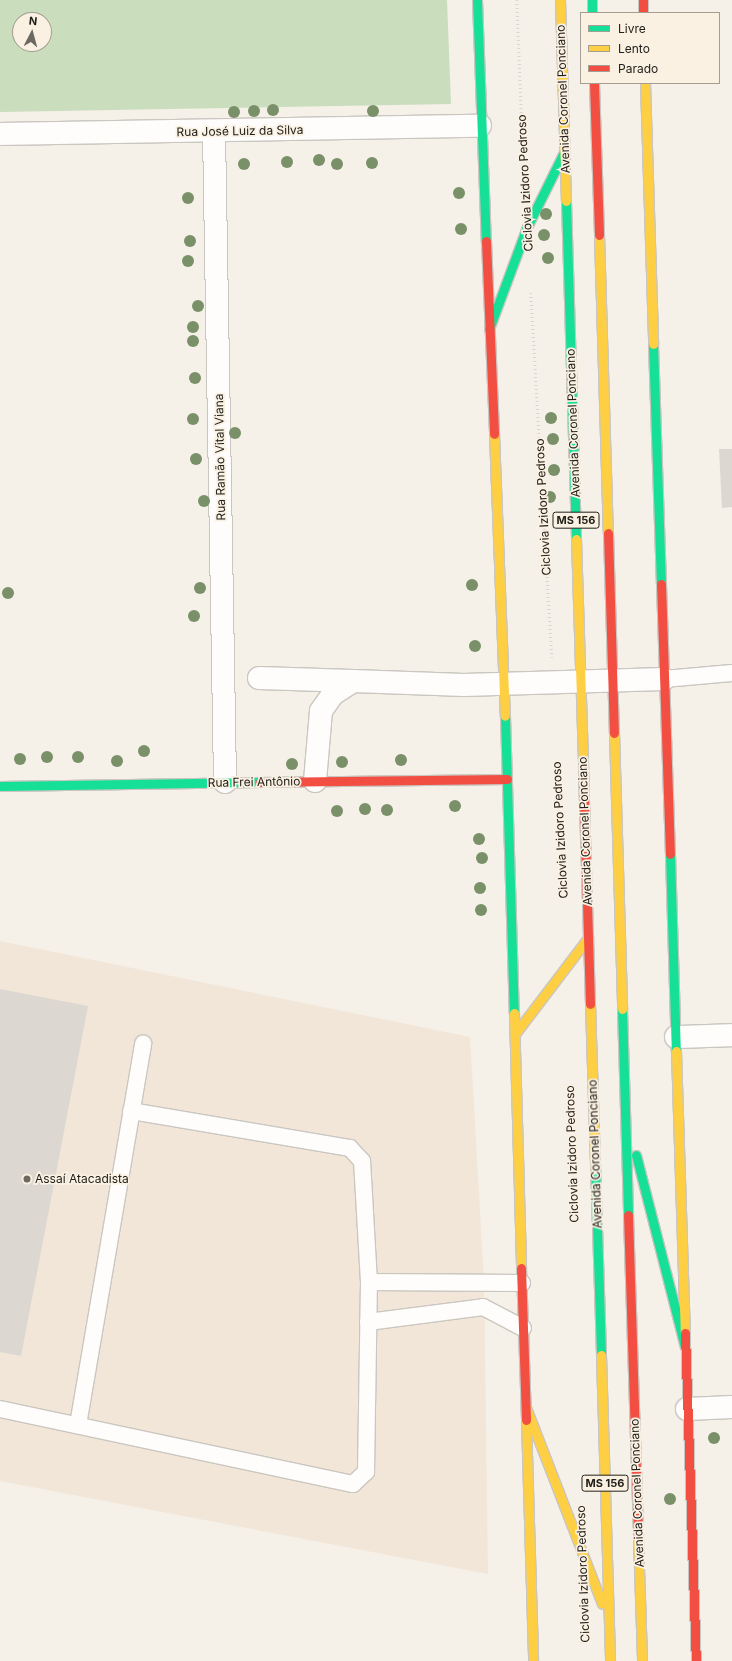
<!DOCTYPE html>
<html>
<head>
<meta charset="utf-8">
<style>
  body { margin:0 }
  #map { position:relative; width:732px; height:1661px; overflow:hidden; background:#f5f0e8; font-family:Inter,sans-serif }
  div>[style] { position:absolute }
  .commercial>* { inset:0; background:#f2e6d8 }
  .green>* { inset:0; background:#cadebd }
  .building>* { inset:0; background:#dcd7d1 }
  .path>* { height:2.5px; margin-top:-1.25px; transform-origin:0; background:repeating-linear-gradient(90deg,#d8d6d4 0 1px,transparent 0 4px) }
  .roads { filter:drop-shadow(1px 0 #cac6c0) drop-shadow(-1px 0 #cac6c0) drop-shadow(0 1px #cac6c0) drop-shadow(0 -1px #cac6c0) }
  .lane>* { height:16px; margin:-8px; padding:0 8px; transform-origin:8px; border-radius:8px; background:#fefdfc }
  .street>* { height:22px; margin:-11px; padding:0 11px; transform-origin:11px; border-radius:11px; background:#fefdfc }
  .fast>* { height:9px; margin:-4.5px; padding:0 4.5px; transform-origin:4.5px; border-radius:4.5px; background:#16e098 }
  .slow>* { height:9px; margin:-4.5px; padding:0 4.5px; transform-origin:4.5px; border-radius:4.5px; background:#ffcf43 }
  .jam>* { height:9px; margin:-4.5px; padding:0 4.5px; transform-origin:4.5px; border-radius:4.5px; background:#f24e42 }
  .trees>* { width:12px; height:12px; margin:-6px; border-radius:50%; background:#7a9068 }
  .dots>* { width:11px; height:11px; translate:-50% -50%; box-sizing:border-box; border:2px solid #faf1e3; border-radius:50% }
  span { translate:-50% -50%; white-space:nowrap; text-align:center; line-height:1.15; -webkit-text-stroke:3.5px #faf1e3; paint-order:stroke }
  .shield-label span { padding:1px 3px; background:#faf1e3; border:1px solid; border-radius:3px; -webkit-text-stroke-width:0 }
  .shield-label { font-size:11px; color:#23201b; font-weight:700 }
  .street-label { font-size:12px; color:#23201b }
  .poi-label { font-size:12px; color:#23201b }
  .left { translate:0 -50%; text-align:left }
  .legend { position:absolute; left:580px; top:12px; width:140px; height:72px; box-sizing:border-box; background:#faf1e3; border:1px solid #a49d93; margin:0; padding:5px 7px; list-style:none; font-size:12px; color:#23201b }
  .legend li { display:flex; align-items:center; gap:8px; height:20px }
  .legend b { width:20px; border:1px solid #a49d93 }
  .north { position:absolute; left:12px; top:12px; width:40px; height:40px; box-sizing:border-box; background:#faf1e3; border:1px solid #a49d93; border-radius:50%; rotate:6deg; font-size:11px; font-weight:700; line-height:16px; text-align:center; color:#23201b }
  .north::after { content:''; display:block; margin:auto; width:14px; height:18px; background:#6c6963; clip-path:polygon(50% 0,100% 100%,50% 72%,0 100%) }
</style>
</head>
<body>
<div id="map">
  <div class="commercial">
    <div style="clip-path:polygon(0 941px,470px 1037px,484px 1281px,488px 1574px,0 1481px)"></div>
  </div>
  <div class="green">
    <div style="clip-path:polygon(evenodd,0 0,447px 0,451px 104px,0 112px,0 0,20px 20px,44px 20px,44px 44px,20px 44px,20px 20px)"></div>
  </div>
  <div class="building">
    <div style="clip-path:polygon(719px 449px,732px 449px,732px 507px,722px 508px)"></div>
    <div style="clip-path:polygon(0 989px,88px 1006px,21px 1356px,0 1352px)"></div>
  </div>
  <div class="path">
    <div style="left:517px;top:0;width:174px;rotate:87.7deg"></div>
    <div style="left:531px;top:293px;width:365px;rotate:86.7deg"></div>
  </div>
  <div class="roads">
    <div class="lane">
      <div style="left:664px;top:679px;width:68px;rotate:-5deg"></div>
      <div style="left:369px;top:1282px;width:153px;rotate:0.4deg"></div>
      <div style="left:368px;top:1322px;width:116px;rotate:-7.4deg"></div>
      <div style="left:483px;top:1307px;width:45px;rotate:27.7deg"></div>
      <div style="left:0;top:1409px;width:361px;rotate:12deg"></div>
      <div style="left:353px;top:1484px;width:18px;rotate:-43deg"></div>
      <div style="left:366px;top:1472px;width:190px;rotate:-89.1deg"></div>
      <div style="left:369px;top:1282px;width:121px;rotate:-93.3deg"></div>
      <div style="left:362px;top:1161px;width:18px;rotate:-133deg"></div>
      <div style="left:350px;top:1148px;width:222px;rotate:-170.4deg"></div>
      <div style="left:78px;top:1425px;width:387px;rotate:-80.3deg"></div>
    </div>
    <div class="street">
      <div style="left:214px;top:131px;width:651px;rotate:89.03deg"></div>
      <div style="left:0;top:134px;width:480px;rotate:-1deg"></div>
      <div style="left:259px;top:678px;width:94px;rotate:1.8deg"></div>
      <div style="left:315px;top:781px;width:70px;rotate:-85.1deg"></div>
      <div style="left:321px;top:711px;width:21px;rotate:-55deg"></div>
      <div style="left:333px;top:694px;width:24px;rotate:-33deg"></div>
      <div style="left:353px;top:681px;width:111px;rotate:2.1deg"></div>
      <div style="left:464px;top:685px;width:200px;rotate:-1.7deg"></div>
      <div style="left:676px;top:1037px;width:56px;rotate:-2deg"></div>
      <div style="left:687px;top:1409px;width:45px;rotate:-2.5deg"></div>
    </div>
    <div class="fast">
      <div style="left:477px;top:0;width:241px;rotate:87.9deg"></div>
      <div style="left:592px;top:0;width:13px;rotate:90deg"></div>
      <div style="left:566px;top:201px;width:338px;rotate:88.3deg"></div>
      <div style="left:489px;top:329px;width:109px;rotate:-69.6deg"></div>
      <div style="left:527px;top:227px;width:81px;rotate:-63.7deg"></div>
      <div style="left:653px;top:344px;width:240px;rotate:88.1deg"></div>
      <div style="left:505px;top:716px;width:297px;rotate:88.3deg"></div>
      <div style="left:0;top:786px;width:260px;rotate:-0.9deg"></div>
      <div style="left:670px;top:854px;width:197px;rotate:88.3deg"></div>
      <div style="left:622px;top:1009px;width:206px;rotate:88.3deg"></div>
      <div style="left:636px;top:1155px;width:198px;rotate:75.7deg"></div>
      <div style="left:595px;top:1163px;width:192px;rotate:88.2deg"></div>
    </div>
    <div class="slow">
      <div style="left:560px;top:0;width:201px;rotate:88.3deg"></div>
      <div style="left:645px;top:83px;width:261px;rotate:88.2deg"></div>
      <div style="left:599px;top:235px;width:298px;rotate:88.3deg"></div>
      <div style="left:494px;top:434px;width:282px;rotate:87.8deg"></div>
      <div style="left:576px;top:539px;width:229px;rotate:88.2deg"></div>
      <div style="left:614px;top:733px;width:276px;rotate:88.3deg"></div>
      <div style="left:590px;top:1004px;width:159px;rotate:88.2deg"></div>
      <div style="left:514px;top:1013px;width:255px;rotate:88.4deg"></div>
      <div style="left:515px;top:1034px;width:121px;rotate:-52.8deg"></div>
      <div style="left:676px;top:1051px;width:282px;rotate:88.2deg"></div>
      <div style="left:601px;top:1355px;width:306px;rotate:88.3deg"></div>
      <div style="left:525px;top:1405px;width:213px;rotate:68.8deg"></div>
      <div style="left:526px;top:1420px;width:241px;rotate:88.3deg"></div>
      <div style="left:638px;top:1538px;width:123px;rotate:88.1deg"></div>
    </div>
    <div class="jam">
      <div style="left:643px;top:0;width:13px;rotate:90deg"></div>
      <div style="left:594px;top:83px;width:152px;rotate:88.1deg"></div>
      <div style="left:486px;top:241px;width:193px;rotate:87.6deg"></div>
      <div style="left:608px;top:533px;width:200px;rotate:88.3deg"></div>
      <div style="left:661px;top:584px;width:270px;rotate:88.1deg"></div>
      <div style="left:583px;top:768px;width:236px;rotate:88.3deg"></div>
      <div style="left:260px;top:782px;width:247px;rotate:-0.7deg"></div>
      <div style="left:628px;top:1215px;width:323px;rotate:88.2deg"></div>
      <div style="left:521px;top:1268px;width:152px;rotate:88.1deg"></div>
      <div style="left:685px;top:1333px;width:328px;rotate:88.1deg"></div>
    </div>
  </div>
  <div class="trees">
    <div style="left:273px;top:110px"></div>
    <div style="left:254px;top:111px"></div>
    <div style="left:373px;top:111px"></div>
    <div style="left:234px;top:112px"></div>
    <div style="left:319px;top:160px"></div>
    <div style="left:287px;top:162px"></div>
    <div style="left:372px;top:163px"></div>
    <div style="left:244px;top:164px"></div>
    <div style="left:337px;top:164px"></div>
    <div style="left:459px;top:193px"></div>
    <div style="left:188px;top:198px"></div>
    <div style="left:546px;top:214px"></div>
    <div style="left:461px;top:229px"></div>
    <div style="left:544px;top:235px"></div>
    <div style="left:190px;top:241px"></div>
    <div style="left:548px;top:258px"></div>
    <div style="left:188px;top:261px"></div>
    <div style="left:198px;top:306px"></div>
    <div style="left:193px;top:327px"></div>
    <div style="left:193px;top:341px"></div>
    <div style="left:195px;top:378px"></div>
    <div style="left:551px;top:418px"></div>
    <div style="left:193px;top:419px"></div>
    <div style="left:235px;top:433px"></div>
    <div style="left:553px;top:439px"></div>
    <div style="left:196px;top:459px"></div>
    <div style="left:554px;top:470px"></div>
    <div style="left:550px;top:497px"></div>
    <div style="left:204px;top:501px"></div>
    <div style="left:472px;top:585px"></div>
    <div style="left:200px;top:588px"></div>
    <div style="left:8px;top:593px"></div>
    <div style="left:194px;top:616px"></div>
    <div style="left:475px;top:646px"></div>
    <div style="left:144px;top:751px"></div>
    <div style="left:47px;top:757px"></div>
    <div style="left:78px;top:757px"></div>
    <div style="left:20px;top:759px"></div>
    <div style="left:401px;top:760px"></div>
    <div style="left:117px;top:761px"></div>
    <div style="left:342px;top:762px"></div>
    <div style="left:292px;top:764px"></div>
    <div style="left:455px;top:806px"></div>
    <div style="left:365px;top:809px"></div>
    <div style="left:387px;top:810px"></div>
    <div style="left:337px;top:811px"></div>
    <div style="left:479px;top:839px"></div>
    <div style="left:482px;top:858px"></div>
    <div style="left:480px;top:888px"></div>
    <div style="left:481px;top:910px"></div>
    <div style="left:714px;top:1438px"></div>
    <div style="left:670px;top:1499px"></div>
  </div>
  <div class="dots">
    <div style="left:27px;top:1179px;background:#6c6963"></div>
  </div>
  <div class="shield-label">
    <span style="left:576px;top:520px">MS 156</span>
    <span style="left:605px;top:1483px">MS 156</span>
  </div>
  <div class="street-label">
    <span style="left:563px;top:99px;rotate:-92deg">Avenida Coronel Ponciano</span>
    <span style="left:240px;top:131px;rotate:-1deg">Rua José Luiz da Silva</span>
    <span style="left:525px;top:183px;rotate:-93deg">Ciclovia Izidoro Pedroso</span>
    <span style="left:573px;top:423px;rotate:-92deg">Avenida Coronel Ponciano</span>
    <span style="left:220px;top:457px;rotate:-91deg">Rua Ramão Vital Viana</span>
    <span style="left:543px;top:507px;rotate:-93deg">Ciclovia Izidoro Pedroso</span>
    <span style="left:254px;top:782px;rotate:-1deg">Rua Frei Antônio</span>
    <span style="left:560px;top:830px;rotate:-93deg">Ciclovia Izidoro Pedroso</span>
    <span style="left:585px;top:831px;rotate:-92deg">Avenida Coronel Ponciano</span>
    <span style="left:572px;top:1154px;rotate:-92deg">Ciclovia Izidoro Pedroso</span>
    <span style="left:595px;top:1154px;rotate:-92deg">Avenida Coronel Ponciano</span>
    <span style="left:637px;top:1493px;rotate:-92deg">Avenida Coronel Ponciano</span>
    <span style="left:583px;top:1574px;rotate:-92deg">Ciclovia Izidoro Pedroso</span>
  </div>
  <div class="poi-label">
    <span class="left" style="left:35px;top:1179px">Assaí Atacadista</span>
  </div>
  <ul class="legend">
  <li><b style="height:5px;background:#16e098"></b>Livre</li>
  <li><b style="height:5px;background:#ffcf43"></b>Lento</li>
  <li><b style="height:5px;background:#f24e42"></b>Parado</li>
  </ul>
  <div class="north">N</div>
</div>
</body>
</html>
